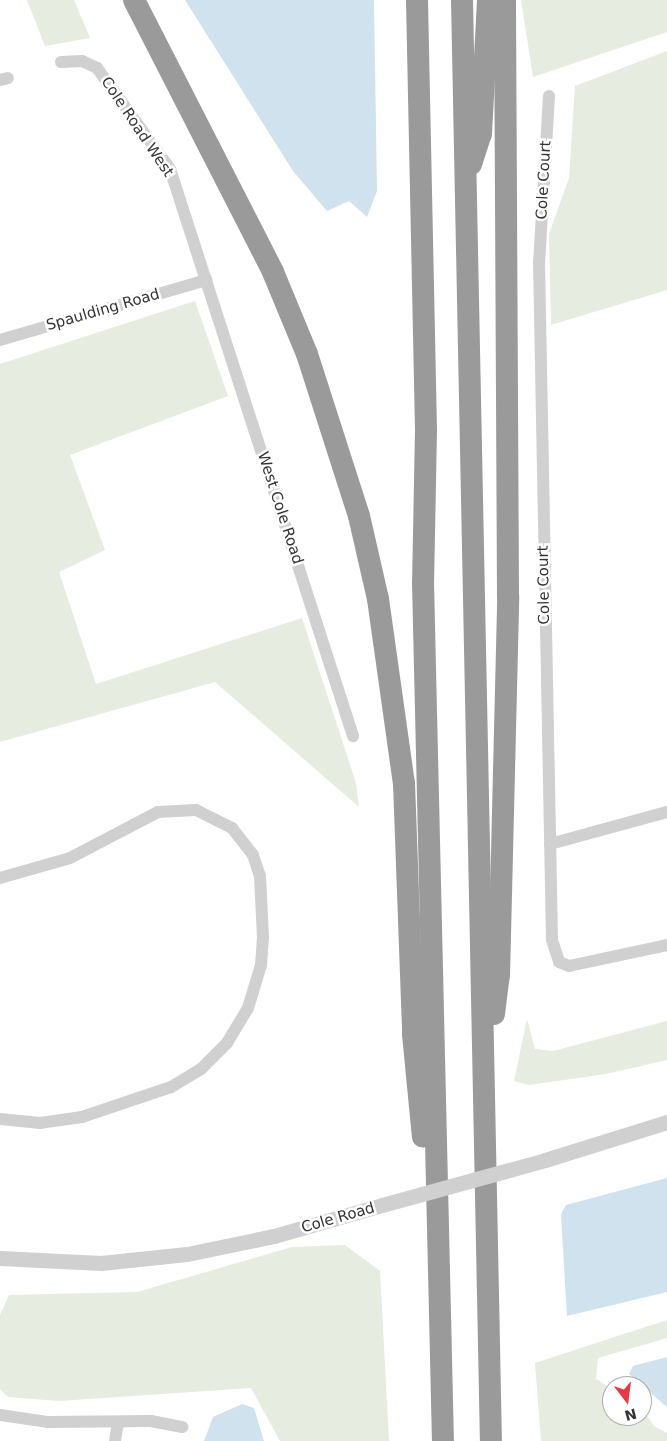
<!DOCTYPE html>
<html>
<head>
<meta charset="utf-8">
<style>
  body { margin:0 }
  #map { position:relative; width:667px; height:1441px; overflow:hidden; background:#fff; font-family:"DejaVu Sans",sans-serif }
  div>[style] { position:absolute }
  .green>* { inset:0; background:#e6ecdf }
  .water>* { inset:0; background:#cfe2ee }
  .minor>* { height:12px; margin:-6px; padding:0 6px; transform-origin:6px; border-radius:6px; background:#d0d0d0 }
  .tertiary>* { height:15px; margin:-7.5px; padding:0 7.5px; transform-origin:7.5px; border-radius:7.5px; background:#d0d0d0 }
  .motorway>* { height:22px; margin:-11px; padding:0 11px; transform-origin:11px; border-radius:11px; background:#9a9a9a }
  .tertiary-bridge>* { height:15px; margin:-7.5px; padding:0 7.5px; transform-origin:7.5px; border-radius:7.5px; background:#d0d0d0 }
  span { translate:-50% -50%; white-space:nowrap; text-align:center; line-height:1.15; -webkit-text-stroke:5px #fff; paint-order:stroke }
  .street-label { font-size:15px; color:#333 }
  .north { position:absolute; left:602px; top:1376px; width:50px; height:50px; box-sizing:border-box; background:#fff; border:1px solid #adadad; border-radius:50%; rotate:165deg; font-size:14px; font-weight:700; line-height:20px; text-align:center; color:#333 }
  .north::after { content:''; display:block; margin:auto; width:18px; height:22px; background:#e63946; clip-path:polygon(50% 0,100% 100%,50% 72%,0 100%) }
</style>
</head>
<body>
<div id="map">
  <div class="green">
    <div style="clip-path:polygon(27px 0,74px 0,90px 38px,45px 46px)"></div>
    <div style="clip-path:polygon(521px 0,667px 0,667px 32px,533px 77px)"></div>
    <div style="clip-path:polygon(667px 51px,667px 290px,551px 325px,549px 234px,569px 178px,575px 86px)"></div>
    <div style="clip-path:polygon(195px 301px,228px 396px,70px 455px,105px 550px,59px 572px,96px 684px,302px 618px,356px 783px,359px 807px,215px 682px,0 742px,0 364px)"></div>
    <div style="clip-path:polygon(527px 1019px,535px 1049px,553px 1051px,667px 1021px,667px 1060px,606px 1074px,529px 1085px,514px 1081px)"></div>
    <div style="clip-path:polygon(345px 1245px,380px 1271px,389px 1441px,280px 1441px,251px 1388px,59px 1401px,8px 1397px,0 1389px,0 1315px,9px 1295px,137px 1292px,292px 1247px)"></div>
    <div style="clip-path:polygon(667px 1320px,667px 1338px,598px 1358px,596px 1379px,612px 1389px,612px 1416px,642px 1416px,642px 1408px,654px 1426px,667px 1433px,667px 1441px,541px 1441px,535px 1363px)"></div>
  </div>
  <div class="water">
    <div style="clip-path:polygon(185px 0,374px 0,377px 191px,367px 217px,349px 201px,327px 211px,293px 171px)"></div>
    <div style="clip-path:polygon(667px 1178px,667px 1292px,567px 1316px,561px 1214px,566px 1205px)"></div>
    <div style="clip-path:polygon(667px 1357px,667px 1407px,629px 1374px,633px 1366px)"></div>
    <div style="clip-path:polygon(242px 1404px,254px 1408px,264px 1441px,204px 1441px,213px 1417px)"></div>
  </div>
  <div class="minor">
    <div style="left:61px;top:62px;width:21px;rotate:-3deg"></div>
    <div style="left:82px;top:61px;width:17px;rotate:25deg"></div>
    <div style="left:97px;top:68px;width:125px;rotate:54.1deg"></div>
    <div style="left:170px;top:169px;width:596px;rotate:72.11deg"></div>
    <div style="left:0;top:80px;width:8px;rotate:-14deg"></div>
    <div style="left:549px;top:96px;width:166px;rotate:93.4deg"></div>
    <div style="left:539px;top:262px;width:678px;rotate:88.9deg"></div>
    <div style="left:552px;top:940px;width:23px;rotate:72deg"></div>
    <div style="left:559px;top:962px;width:11px;rotate:22deg"></div>
    <div style="left:569px;top:966px;width:100px;rotate:-12.1deg"></div>
    <div style="left:0;top:340px;width:215px;rotate:-16.2deg"></div>
    <div style="left:550px;top:844px;width:121px;rotate:-15.3deg"></div>
    <div style="left:0;top:878px;width:73px;rotate:-15.9deg"></div>
    <div style="left:70px;top:858px;width:99px;rotate:-27.6deg"></div>
    <div style="left:158px;top:812px;width:38px;rotate:-3deg"></div>
    <div style="left:196px;top:810px;width:40px;rotate:26.6deg"></div>
    <div style="left:232px;top:828px;width:34px;rotate:52deg"></div>
    <div style="left:253px;top:855px;width:22px;rotate:72deg"></div>
    <div style="left:260px;top:876px;width:61px;rotate:87.2deg"></div>
    <div style="left:263px;top:937px;width:28px;rotate:94deg"></div>
    <div style="left:261px;top:965px;width:45px;rotate:106.8deg"></div>
    <div style="left:248px;top:1008px;width:41px;rotate:121deg"></div>
    <div style="left:227px;top:1043px;width:37px;rotate:135deg"></div>
    <div style="left:201px;top:1069px;width:35px;rotate:149deg"></div>
    <div style="left:171px;top:1087px;width:94px;rotate:161.4deg"></div>
    <div style="left:82px;top:1117px;width:42px;rotate:171.9deg"></div>
    <div style="left:40px;top:1123px;width:40px;rotate:-174.3deg"></div>
    <div style="left:0;top:1415px;width:49px;rotate:8.3deg"></div>
    <div style="left:48px;top:1422px;width:103px;rotate:-0.6deg"></div>
    <div style="left:151px;top:1421px;width:32px;rotate:11deg"></div>
    <div style="left:115px;top:1441px;width:19px;rotate:-81deg"></div>
  </div>
  <div class="tertiary">
    <div style="left:545px;top:1160px;width:128px;rotate:-17.3deg"></div>
    <div style="left:0;top:1258px;width:101px;rotate:2.8deg"></div>
    <div style="left:101px;top:1263px;width:86px;rotate:-6deg"></div>
    <div style="left:187px;top:1254px;width:89px;rotate:-11.7deg"></div>
    <div style="left:274px;top:1236px;width:112px;rotate:-16deg"></div>
  </div>
  <div class="motorway">
    <div style="left:134px;top:0;width:305px;rotate:62.9deg"></div>
    <div style="left:273px;top:272px;width:89px;rotate:67.5deg"></div>
    <div style="left:307px;top:354px;width:170px;rotate:72.2deg"></div>
    <div style="left:359px;top:516px;width:85px;rotate:77.1deg"></div>
    <div style="left:378px;top:599px;width:186px;rotate:82deg"></div>
    <div style="left:404px;top:783px;width:251px;rotate:87.9deg"></div>
    <div style="left:413px;top:1034px;width:103px;rotate:84.5deg"></div>
    <div style="left:417px;top:0;width:430px;rotate:88.8deg"></div>
    <div style="left:426px;top:430px;width:152px;rotate:91.1deg"></div>
    <div style="left:423px;top:582px;width:859px;rotate:88.67deg"></div>
    <div style="left:462px;top:0;width:1441px;rotate:88.85deg"></div>
    <div style="left:471px;top:164px;width:32px;rotate:-72deg"></div>
    <div style="left:481px;top:134px;width:134px;rotate:-87deg"></div>
    <div style="left:494px;top:1014px;width:38px;rotate:-83deg"></div>
    <div style="left:499px;top:976px;width:380px;rotate:-88.6deg"></div>
    <div style="left:508px;top:596px;width:596px;rotate:-90.29deg"></div>
  </div>
  <div class="tertiary-bridge">
    <div style="left:382px;top:1205px;width:169px;rotate:-15.4deg"></div>
  </div>
  <div class="street-label">
    <span style="left:137px;top:127px;rotate:56deg">Cole Road West</span>
    <span style="left:544px;top:180px;rotate:-87deg">Cole Court</span>
    <span style="left:103px;top:310px;rotate:-16deg">Spaulding Road</span>
    <span style="left:280px;top:508px;rotate:72deg">West Cole Road</span>
    <span style="left:544px;top:585px;rotate:-91deg">Cole Court</span>
    <span style="left:338px;top:1218px;rotate:-16deg">Cole Road</span>
  </div>
  <div class="north">N</div>
</div>
</body>
</html>
